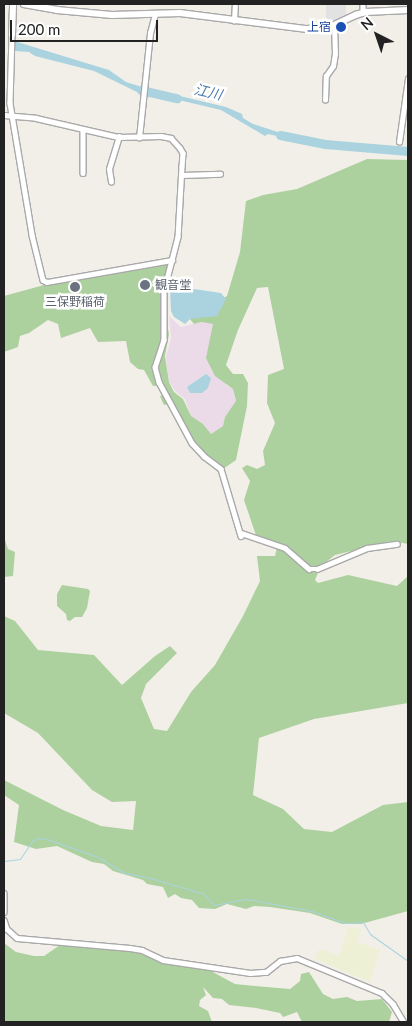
<!DOCTYPE html>
<html>
<head>
<meta charset="utf-8">
<style>
  body { margin:0 }
  #map { position:relative; width:412px; height:1026px; overflow:hidden; background:#f2efe9; font-family:Lato,"Noto Sans JP",sans-serif }
  div>[style] { position:absolute }
  .industrial>* { inset:0; background:#ebdbe8 }
  .farmland>* { inset:0; background:#eef0d5 }
  .forest>* { inset:0; background:#add19e }
  .parking>* { inset:0; background:#e2e2e2 }
  .water>* { inset:0; background:#aad3df }
  .stream>* { height:1px; margin:-0.5px; padding:0 0.5px; transform-origin:0.5px; border-radius:0.5px; background:#aad3df }
  .river>* { height:9px; margin:-4.5px; padding:0 4.5px; transform-origin:4.5px; border-radius:4.5px; background:#aad3df }
  .roads { filter:drop-shadow(1px 0 #a9a9a9) drop-shadow(-1px 0 #a9a9a9) drop-shadow(0 1px #a9a9a9) drop-shadow(0 -1px #a9a9a9) }
  .minor>* { height:4.5px; margin:-2.25px; padding:0 2.25px; transform-origin:2.25px; border-radius:2.25px; background:#fff }
  .tertiary>* { height:5.5px; margin:-2.75px; padding:0 2.75px; transform-origin:2.75px; border-radius:2.75px; background:#fff }
  .dots>* { width:14px; height:14px; translate:-50% -50%; box-sizing:border-box; border:2px solid #fff; border-radius:50% }
  span { translate:-50% -50%; white-space:nowrap; text-align:center; line-height:1.15; -webkit-text-stroke:5px #fff; paint-order:stroke }
  .transit-label { font-size:12px; color:#164399 }
  .right { translate:-100% -50%; text-align:right }
  .worship-label { font-size:12px; color:#5b616d }
  .left { translate:0 -50%; text-align:left }
  .water-label { font-size:14px; color:#4a7aab; font-style:italic }
  .frame { position:absolute; inset:0; border:5px solid #222; pointer-events:none }
  .north { position:absolute; left:352px; top:10px; width:50px; height:50px; -webkit-text-stroke:4px #fff; paint-order:stroke; rotate:319deg; font-size:14px; font-weight:700; line-height:20px; text-align:center; color:#222 }
  .north::after { content:''; display:block; margin:auto; width:18px; height:22px; background:#222; clip-path:polygon(50% 0,100% 100%,50% 72%,0 100%) }
  .scale { position:absolute; left:10px; top:20px; width:148px; height:22px; box-sizing:border-box; border:2px solid #222; border-top:0; padding-left:6px; font-size:15px; line-height:18px; white-space:nowrap; color:#222; -webkit-text-stroke:4px #fff; paint-order:stroke }
</style>
</head>
<body>
<div id="map">
  <div class="industrial">
    <div style="clip-path:polygon(169px 316px,181px 327px,201px 322px,213px 324px,226px 385px,233px 389px,236px 402px,225px 417px,223px 426px,211px 434px,203px 424px,191px 416px,185px 399px,175px 391px,169px 381px,166px 357px,171px 338px)"></div>
  </div>
  <div class="farmland">
    <div style="clip-path:polygon(352px 927px,361px 929px,357px 942px,380px 950px,370px 982px,315px 959px,319px 949px,339px 955px,348px 928px)"></div>
  </div>
  <div class="forest">
    <div style="clip-path:polygon(367px 159px,408px 160px,408px 544px,392px 541px,335px 555px,321px 566px,315px 580px,318px 583px,348px 575px,397px 586px,408px 576px,408px 703px,314px 719px,259px 738px,253px 795px,283px 809px,304px 829px,332px 832px,383px 805px,408px 802px,408px 911px,361px 924px,342px 924px,310px 913px,270px 907px,254px 906px,246px 909px,227px 904px,215px 909px,199px 908px,192px 900px,181px 898px,175px 894px,168px 898px,163px 887px,147px 884px,143px 880px,113px 871px,104px 864px,92px 862px,57px 846px,36px 849px,14px 842px,19px 805px,4px 795px,4px 780px,63px 810px,101px 826px,133px 830px,136px 801px,112px 802px,92px 790px,38px 733px,4px 713px,4px 616px,15px 621px,38px 650px,94px 655px,122px 685px,155px 656px,170px 646px,177px 653px,146px 684px,141px 698px,154px 729px,167px 731px,191px 692px,215px 665px,243px 616px,260px 581px,257px 556px,275px 556px,277px 547px,258px 541px,244px 500px,250px 481px,242px 468px,247px 465px,257px 469px,265px 465px,263px 451px,275px 423px,267px 403px,268px 375px,284px 369px,268px 287px,257px 288px,238px 330px,226px 365px,233px 374px,243px 374px,248px 383px,247px 406px,236px 460px,223px 469px,199px 455px,172px 403px,164px 405px,162px 401px,160px 396px,167px 394px,162px 385px,153px 386px,144px 370px,138px 369px,130px 362px,126px 341px,98px 342px,90px 328px,61px 338px,58px 324px,48px 320px,29px 333px,20px 336px,18px 347px,4px 352px,4px 296px,55px 282px,75px 283px,84px 276px,164px 263px,168px 265px,170px 274px,165px 314px,169px 334px,165px 356px,169px 382px,174px 392px,183px 399px,191px 416px,203px 424px,211px 434px,223px 426px,225px 417px,236px 401px,233px 389px,215px 376px,206px 358px,213px 324px,201px 322px,194px 324px,189px 318px,227px 296px,240px 252px,246px 201px,263px 195px,297px 189px)"></div>
    <div style="clip-path:polygon(4px 537px,8px 549px,15px 552px,13px 576px,4px 577px)"></div>
    <div style="clip-path:polygon(62px 585px,88px 589px,90px 591px,87px 608px,82px 617px,75px 617px,70px 621px,67px 620px,66px 614px,57px 606px,57px 594px)"></div>
    <div style="clip-path:polygon(4px 943px,16px 952px,34px 956px,44px 956px,60px 945px,133px 951px,165px 963px,209px 970px,235px 984px,255px 986px,290px 989px,300px 981px,301px 974px,309px 972px,323px 994px,333px 999px,347px 997px,357px 1001px,382px 999px,392px 1012px,389px 1022px,302px 1022px,297px 1012px,283px 1017px,280px 1013px,256px 1008px,229px 1005px,222px 999px,213px 998px,203px 987px,206px 995px,200px 1000px,199px 1006px,208px 1011px,212px 1022px,4px 1022px)"></div>
  </div>
  <div class="parking">
    <div style="clip-path:polygon(326px 4px,346px 4px,346px 15px,326px 24px)"></div>
  </div>
  <div class="water">
    <div style="clip-path:polygon(14px 41px,109px 70px,126px 82px,142px 87px,141px 94px,94px 71px,35px 56px,29px 52px,15px 51px)"></div>
    <div style="clip-path:polygon(167px 93px,226px 107px,242px 114px,243px 118px,253px 124px,287px 135px,290px 139px,268px 134px,265px 136px,221px 110px,166px 97px)"></div>
    <div style="clip-path:polygon(173px 286px,221px 293px,226px 299px,217px 316px,190px 319px,185px 324px,174px 317px,171px 311px,170px 288px)"></div>
    <div style="clip-path:polygon(206px 374px,211px 378px,208px 388px,202px 393px,190px 393px,187px 387px)"></div>
  </div>
  <div class="stream">
    <div style="left:4px;top:861px;width:16px;rotate:-7deg"></div>
    <div style="left:20px;top:859px;width:22px;rotate:-56deg"></div>
    <div style="left:32px;top:841px;width:7px;rotate:-27deg"></div>
    <div style="left:38px;top:838px;width:9px;rotate:6deg"></div>
    <div style="left:47px;top:839px;width:54px;rotate:19.4deg"></div>
    <div style="left:98px;top:857px;width:31px;rotate:31deg"></div>
    <div style="left:125px;top:873px;width:26px;rotate:11deg"></div>
    <div style="left:151px;top:878px;width:55px;rotate:16.8deg"></div>
    <div style="left:204px;top:894px;width:15px;rotate:48deg"></div>
    <div style="left:214px;top:905px;width:33px;rotate:-11deg"></div>
    <div style="left:246px;top:899px;width:67px;rotate:10.3deg"></div>
    <div style="left:312px;top:911px;width:35px;rotate:20deg"></div>
    <div style="left:345px;top:923px;width:18px;rotate:-3deg"></div>
    <div style="left:363px;top:922px;width:14px;rotate:60deg"></div>
    <div style="left:370px;top:934px;width:47px;rotate:35.4deg"></div>
  </div>
  <div class="river">
    <div style="left:141px;top:90px;width:37px;rotate:13deg"></div>
    <div style="left:280px;top:135px;width:46px;rotate:11.3deg"></div>
    <div style="left:325px;top:144px;width:83px;rotate:4.8deg"></div>
  </div>
  <div class="roads">
    <div class="minor">
      <div style="left:363px;top:4px;width:9px;rotate:90deg"></div>
      <div style="left:234px;top:21px;width:17px;rotate:-87deg"></div>
      <div style="left:12px;top:35px;width:68px;rotate:91.7deg"></div>
      <div style="left:10px;top:103px;width:134px;rotate:80.5deg"></div>
      <div style="left:32px;top:235px;width:46px;rotate:76.3deg"></div>
      <div style="left:43px;top:280px;width:4px;rotate:27deg"></div>
      <div style="left:47px;top:282px;width:127px;rotate:-10deg"></div>
      <div style="left:325px;top:100px;width:24px;rotate:-88deg"></div>
      <div style="left:326px;top:76px;width:12px;rotate:-55deg"></div>
      <div style="left:333px;top:66px;width:12px;rotate:-81deg"></div>
      <div style="left:335px;top:54px;width:28px;rotate:-92deg"></div>
      <div style="left:4px;top:115px;width:32px;rotate:5deg"></div>
      <div style="left:36px;top:118px;width:84px;rotate:13deg"></div>
      <div style="left:118px;top:137px;width:43px;rotate:-1.3deg"></div>
      <div style="left:161px;top:136px;width:10px;rotate:11deg"></div>
      <div style="left:171px;top:138px;width:13px;rotate:48deg"></div>
      <div style="left:180px;top:148px;width:6px;rotate:59deg"></div>
      <div style="left:183px;top:153px;width:13px;rotate:94deg"></div>
      <div style="left:182px;top:166px;width:71px;rotate:93.2deg"></div>
      <div style="left:178px;top:237px;width:56px;rotate:104.5deg"></div>
      <div style="left:164px;top:291px;width:49px;rotate:90deg"></div>
      <div style="left:164px;top:340px;width:28px;rotate:108deg"></div>
      <div style="left:155px;top:367px;width:16px;rotate:75deg"></div>
      <div style="left:159px;top:382px;width:69px;rotate:61.6deg"></div>
      <div style="left:192px;top:443px;width:18px;rotate:47deg"></div>
      <div style="left:204px;top:456px;width:21px;rotate:37deg"></div>
      <div style="left:221px;top:469px;width:70px;rotate:73.4deg"></div>
      <div style="left:83px;top:131px;width:42px;rotate:90deg"></div>
      <div style="left:139px;top:138px;width:106px;rotate:-84deg"></div>
      <div style="left:150px;top:33px;width:20px;rotate:-75deg"></div>
      <div style="left:399px;top:142px;width:64px;rotate:-81.9deg"></div>
      <div style="left:182px;top:175px;width:38px;rotate:-2deg"></div>
      <div style="left:111px;top:182px;width:13px;rotate:-99deg"></div>
      <div style="left:109px;top:169px;width:34px;rotate:-73deg"></div>
      <div style="left:241px;top:533px;width:46px;rotate:18.8deg"></div>
      <div style="left:285px;top:548px;width:32px;rotate:41deg"></div>
      <div style="left:309px;top:569px;width:8px"></div>
      <div style="left:317px;top:569px;width:54px;rotate:-22.8deg"></div>
      <div style="left:367px;top:548px;width:30px;rotate:-8deg"></div>
      <div style="left:4px;top:893px;width:19px;rotate:90deg"></div>
      <div style="left:4px;top:920px;width:9px;rotate:72deg"></div>
      <div style="left:7px;top:929px;width:13px;rotate:42deg"></div>
      <div style="left:17px;top:938px;width:113px;rotate:5.1deg"></div>
      <div style="left:130px;top:948px;width:12px;rotate:9deg"></div>
      <div style="left:142px;top:950px;width:23px;rotate:25deg"></div>
      <div style="left:163px;top:960px;width:88px;rotate:8.5deg"></div>
      <div style="left:250px;top:973px;width:16px;rotate:-4deg"></div>
      <div style="left:266px;top:972px;width:18px;rotate:-38deg"></div>
      <div style="left:280px;top:961px;width:17px;rotate:-10deg"></div>
      <div style="left:297px;top:958px;width:92px;rotate:22.4deg"></div>
      <div style="left:382px;top:993px;width:16px;rotate:45deg"></div>
      <div style="left:393px;top:1004px;width:21px;rotate:59deg"></div>
    </div>
    <div class="tertiary">
      <div style="left:24px;top:4px;width:34px;rotate:10deg"></div>
      <div style="left:57px;top:10px;width:55px;rotate:5.2deg"></div>
      <div style="left:112px;top:15px;width:68px;rotate:-1.7deg"></div>
      <div style="left:180px;top:13px;width:128px;rotate:7.2deg"></div>
      <div style="left:307px;top:29px;width:23px;rotate:-5deg"></div>
      <div style="left:330px;top:27px;width:29px;rotate:-25deg"></div>
      <div style="left:356px;top:15px;width:10px;rotate:-17deg"></div>
      <div style="left:366px;top:12px;width:42px;rotate:-2.7deg"></div>
      <div style="left:12px;top:35px;width:31px;rotate:-88deg"></div>
    </div>
  </div>
  <div class="dots">
    <div style="left:341px;top:27px;background:#1a4fb4"></div>
    <div style="left:145px;top:285px;background:#6b7280"></div>
    <div style="left:75px;top:287px;background:#6b7280"></div>
  </div>
  <div class="transit-label">
    <span class="right" style="left:331px;top:27px">上宿</span>
  </div>
  <div class="worship-label">
    <span class="left" style="left:155px;top:285px">観音堂</span>
    <span style="left:75px;top:302px">三保野稲荷</span>
  </div>
  <div class="water-label">
    <span style="left:208px;top:92px;rotate:13deg">江川</span>
  </div>
  <div class="frame"></div>
  <div class="north">N</div>
  <div class="scale">200 m</div>
</div>
</body>
</html>
